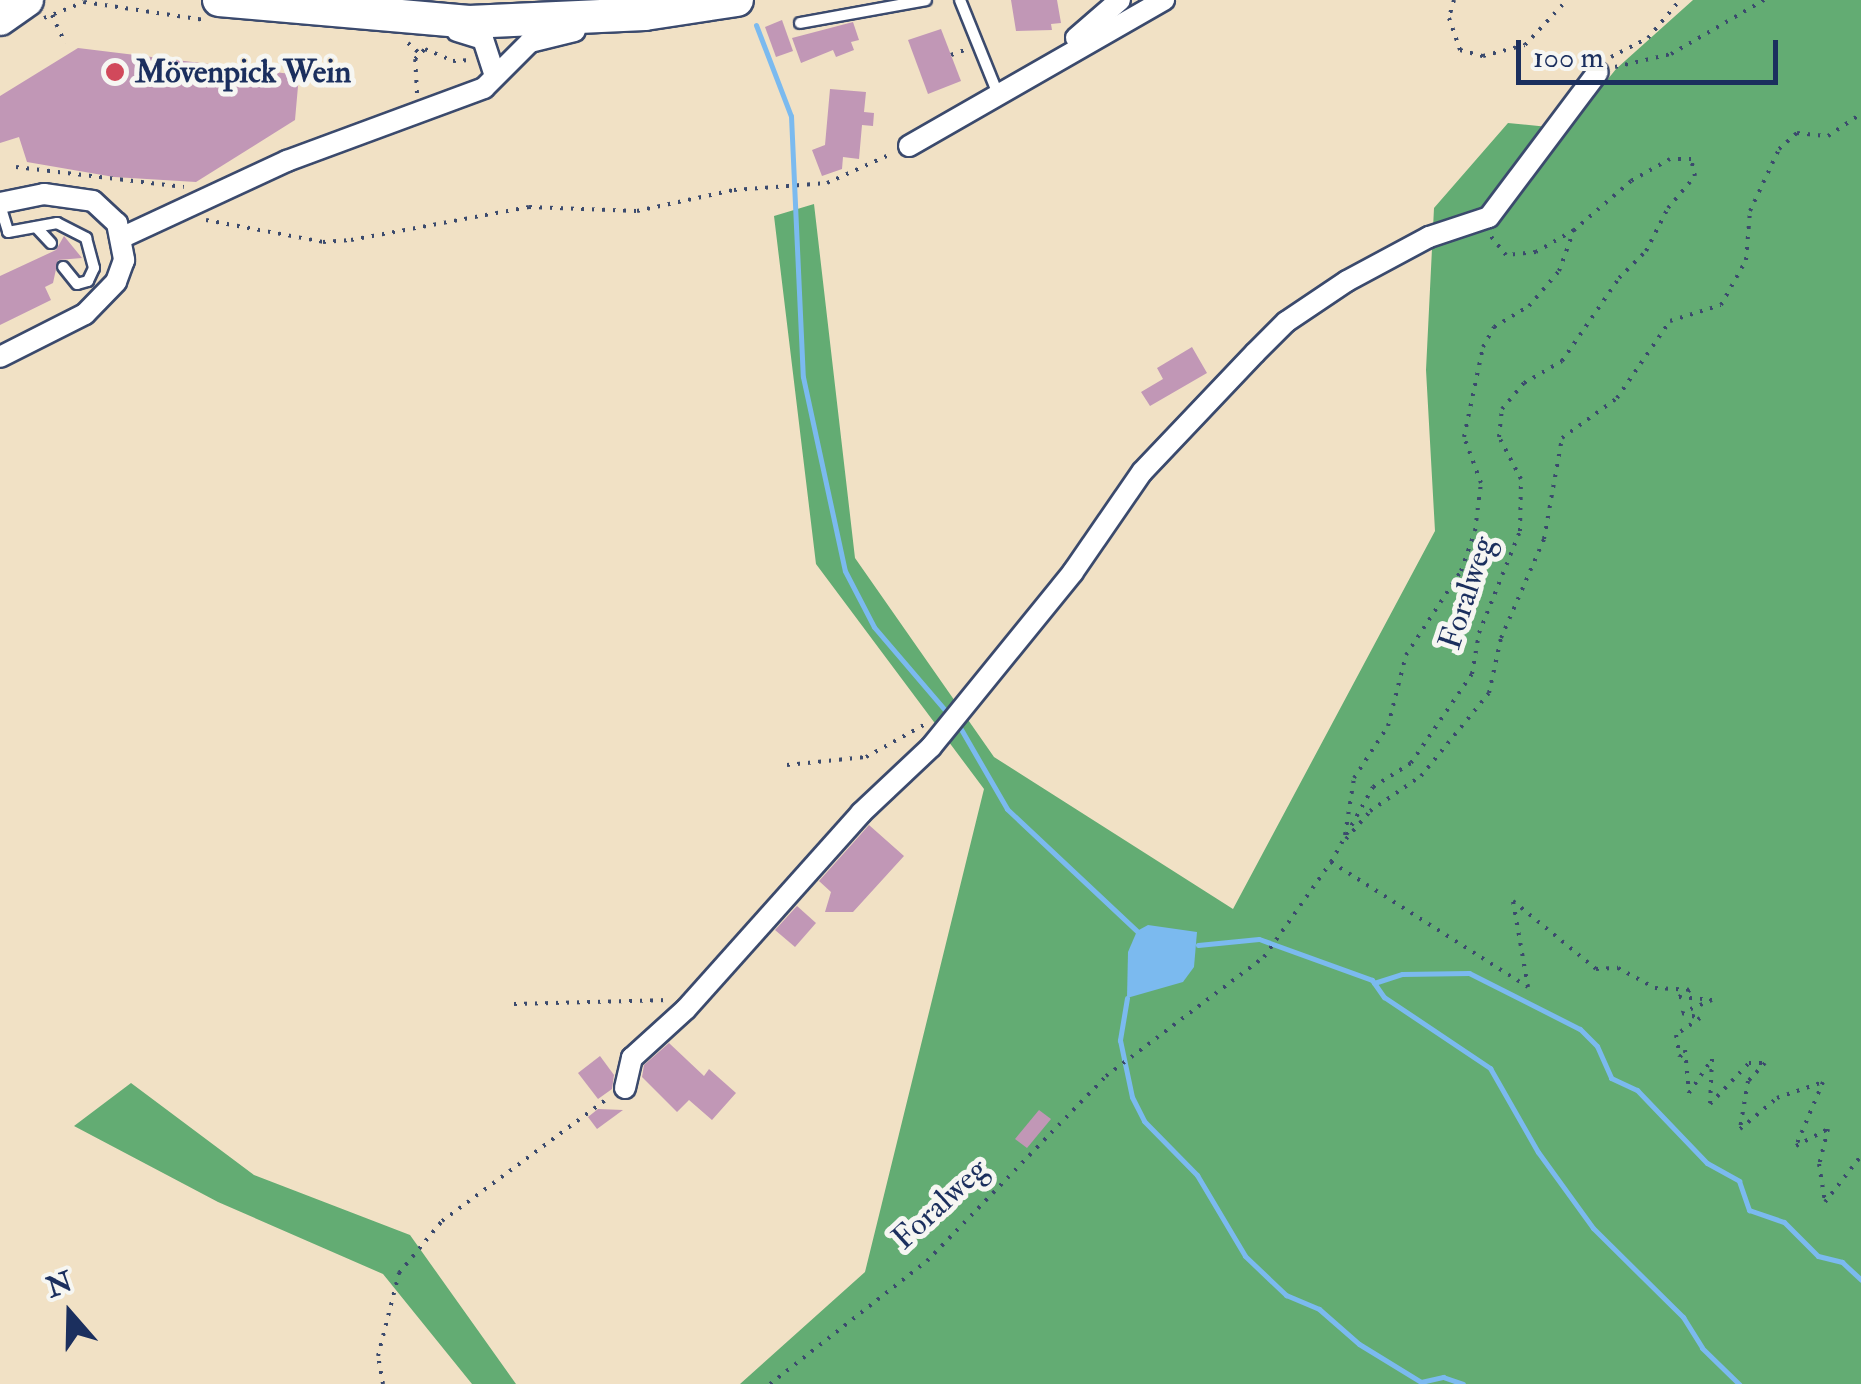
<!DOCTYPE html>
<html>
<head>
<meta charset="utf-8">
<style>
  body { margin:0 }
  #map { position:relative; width:1861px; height:1384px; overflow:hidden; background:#f1e1c5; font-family:"IM FELL Double Pica",serif }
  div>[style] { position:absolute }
  .forest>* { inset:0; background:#63ac73 }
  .water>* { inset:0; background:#7bbaef }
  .stream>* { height:5px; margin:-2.5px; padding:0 2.5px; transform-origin:2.5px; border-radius:2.5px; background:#7bbaef }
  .building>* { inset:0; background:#c197b6 }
  .path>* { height:4px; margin-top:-2px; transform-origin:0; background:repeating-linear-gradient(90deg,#3b4a6d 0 2.5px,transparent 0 10.5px) }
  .roads { filter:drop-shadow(2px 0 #3b4a6d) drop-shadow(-2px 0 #3b4a6d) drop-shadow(0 2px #3b4a6d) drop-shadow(0 -2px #3b4a6d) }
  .lane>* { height:10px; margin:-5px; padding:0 5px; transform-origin:5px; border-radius:5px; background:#fff }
  .street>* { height:20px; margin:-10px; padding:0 10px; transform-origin:10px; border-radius:10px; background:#fff }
  .primary>* { height:32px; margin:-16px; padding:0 16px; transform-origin:16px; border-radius:16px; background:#fff }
  .dots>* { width:28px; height:28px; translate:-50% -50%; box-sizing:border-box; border:5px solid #f6f6f2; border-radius:50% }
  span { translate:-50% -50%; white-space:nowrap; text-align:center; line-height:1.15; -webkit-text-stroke:10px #f6f6f2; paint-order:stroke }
  .poi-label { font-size:32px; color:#1b2f5e; font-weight:700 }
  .left { translate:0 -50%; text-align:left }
  .street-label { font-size:32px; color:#1b2f5e }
  .north { position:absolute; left:20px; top:1264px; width:100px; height:100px; -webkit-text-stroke:8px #f6f6f2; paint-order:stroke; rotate:340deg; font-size:28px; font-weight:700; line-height:40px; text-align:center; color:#1b2f5e }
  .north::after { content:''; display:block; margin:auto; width:35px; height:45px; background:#1b2f5e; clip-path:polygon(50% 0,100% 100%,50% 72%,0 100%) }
  .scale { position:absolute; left:1516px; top:40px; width:262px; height:45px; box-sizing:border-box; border:5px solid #1b2f5e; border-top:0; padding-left:12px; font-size:30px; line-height:35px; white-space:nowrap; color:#1b2f5e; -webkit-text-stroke:8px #f6f6f2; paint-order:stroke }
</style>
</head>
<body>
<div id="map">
  <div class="forest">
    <div style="clip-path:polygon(1693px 0,1861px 0,1861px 1384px,740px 1384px,865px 1272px,984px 789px,816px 564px,774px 216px,814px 204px,855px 558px,994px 757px,1233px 909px,1435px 531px,1426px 370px,1434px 208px,1508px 123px,1568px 129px,1616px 69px)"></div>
    <div style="clip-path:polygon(131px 1083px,254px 1175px,410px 1235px,516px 1384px,472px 1384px,383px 1274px,218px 1202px,74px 1126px)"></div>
  </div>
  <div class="water">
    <div style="clip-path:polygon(1148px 925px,1197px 932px,1194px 967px,1183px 982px,1127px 998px,1128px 952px,1137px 931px)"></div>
  </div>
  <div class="stream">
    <div style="left:756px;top:25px;width:97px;rotate:69deg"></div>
    <div style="left:791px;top:116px;width:261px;rotate:87.4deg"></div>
    <div style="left:803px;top:377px;width:198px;rotate:77.8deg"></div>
    <div style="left:845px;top:571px;width:63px;rotate:62.6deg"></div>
    <div style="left:874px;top:627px;width:117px;rotate:49.5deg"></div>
    <div style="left:958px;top:724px;width:98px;rotate:60deg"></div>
    <div style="left:1007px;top:809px;width:178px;rotate:43.2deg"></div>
    <div style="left:1198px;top:945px;width:61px;rotate:-5.6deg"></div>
    <div style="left:1259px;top:939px;width:120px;rotate:19.9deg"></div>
    <div style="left:1372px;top:980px;width:21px;rotate:55deg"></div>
    <div style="left:1384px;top:997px;width:128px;rotate:33.8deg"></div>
    <div style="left:1490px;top:1068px;width:97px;rotate:60.3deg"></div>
    <div style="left:1538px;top:1152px;width:94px;rotate:54.1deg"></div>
    <div style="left:1593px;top:1228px;width:127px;rotate:44.7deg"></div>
    <div style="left:1683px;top:1317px;width:36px;rotate:58deg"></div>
    <div style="left:1702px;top:1348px;width:52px;rotate:44.2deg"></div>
    <div style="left:1374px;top:983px;width:29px;rotate:-18deg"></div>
    <div style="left:1402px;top:974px;width:67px;rotate:-0.9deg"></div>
    <div style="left:1469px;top:973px;width:124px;rotate:26.8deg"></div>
    <div style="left:1580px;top:1029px;width:24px;rotate:45deg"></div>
    <div style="left:1597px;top:1046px;width:35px;rotate:66deg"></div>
    <div style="left:1611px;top:1078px;width:29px;rotate:25deg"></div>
    <div style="left:1637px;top:1090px;width:101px;rotate:46.2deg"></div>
    <div style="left:1707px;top:1163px;width:37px;rotate:29deg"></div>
    <div style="left:1739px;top:1181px;width:31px;rotate:71deg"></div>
    <div style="left:1749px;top:1210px;width:37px;rotate:19deg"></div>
    <div style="left:1784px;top:1222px;width:48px;rotate:45deg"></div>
    <div style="left:1818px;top:1256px;width:25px;rotate:14deg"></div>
    <div style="left:1842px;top:1262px;width:26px;rotate:43deg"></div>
    <div style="left:1127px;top:998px;width:43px;rotate:99.5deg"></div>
    <div style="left:1120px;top:1040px;width:58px;rotate:78.1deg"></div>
    <div style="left:1132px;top:1097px;width:27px;rotate:63deg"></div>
    <div style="left:1144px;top:1121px;width:76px;rotate:45.5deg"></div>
    <div style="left:1197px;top:1175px;width:94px;rotate:59.3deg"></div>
    <div style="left:1245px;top:1256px;width:57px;rotate:43.6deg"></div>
    <div style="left:1286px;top:1295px;width:36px;rotate:23deg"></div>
    <div style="left:1319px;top:1309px;width:53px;rotate:41.2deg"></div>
    <div style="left:1359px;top:1344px;width:73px;rotate:31.5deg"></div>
    <div style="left:1421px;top:1382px;width:23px;rotate:-13deg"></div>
    <div style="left:1443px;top:1377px;width:21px;rotate:19deg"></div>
  </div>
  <div class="building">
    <div style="clip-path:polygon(1011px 0,1057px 0,1061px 23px,1051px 24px,1052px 30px,1016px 31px)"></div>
    <div style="clip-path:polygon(782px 20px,793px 51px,776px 57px,765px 27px)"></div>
    <div style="clip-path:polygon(853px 22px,859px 40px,851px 42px,854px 50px,836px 57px,833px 50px,801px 63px,792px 38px)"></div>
    <div style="clip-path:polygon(941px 29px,961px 81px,928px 94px,908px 40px)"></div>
    <div style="clip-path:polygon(78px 48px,299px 75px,295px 120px,196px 182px,114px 177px,27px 162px,19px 137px,0 143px,0 96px)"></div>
    <div style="clip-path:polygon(830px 89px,866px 92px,864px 112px,874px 113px,873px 126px,862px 125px,859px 159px,843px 157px,842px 169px,822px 176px,812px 150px,825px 145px)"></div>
    <div style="clip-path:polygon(64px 236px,82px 258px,58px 260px,53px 283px,45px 287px,51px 300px,0 325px,0 276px,56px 250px)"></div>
    <div style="clip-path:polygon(1192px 347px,1207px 373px,1150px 406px,1141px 392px,1163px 379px,1157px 368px)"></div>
    <div style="clip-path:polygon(869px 825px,904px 856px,853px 912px,825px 912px,831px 892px,819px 881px)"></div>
    <div style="clip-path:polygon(797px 906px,816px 923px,795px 947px,775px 930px)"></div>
    <div style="clip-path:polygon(669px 1043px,704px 1076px,709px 1069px,736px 1093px,712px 1120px,689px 1100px,677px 1112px,642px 1077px,644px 1065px)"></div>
    <div style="clip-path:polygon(600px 1056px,614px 1075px,612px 1089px,598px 1099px,578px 1073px)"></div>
    <div style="clip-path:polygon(598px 1109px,623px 1110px,597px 1129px,588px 1117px)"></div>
    <div style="clip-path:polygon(1039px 1110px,1051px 1119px,1027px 1148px,1015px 1139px)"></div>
  </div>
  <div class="path">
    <div style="left:1454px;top:0;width:19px;rotate:106deg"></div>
    <div style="left:1449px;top:18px;width:34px;rotate:71deg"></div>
    <div style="left:1460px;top:50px;width:24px;rotate:15deg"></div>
    <div style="left:1483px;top:56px;width:43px;rotate:-14.7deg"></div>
    <div style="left:1525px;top:45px;width:62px;rotate:-47deg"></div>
    <div style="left:52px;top:15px;width:31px;rotate:65deg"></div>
    <div style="left:44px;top:18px;width:43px;rotate:-21.8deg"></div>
    <div style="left:84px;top:2px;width:122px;rotate:8.5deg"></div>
    <div style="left:408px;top:43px;width:15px;rotate:42deg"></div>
    <div style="left:951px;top:55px;width:15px;rotate:-20deg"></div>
    <div style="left:1611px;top:57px;width:42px;rotate:-27.2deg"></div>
    <div style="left:1648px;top:38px;width:50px;rotate:-49.9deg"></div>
    <div style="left:1615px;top:67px;width:57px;rotate:-13.1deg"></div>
    <div style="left:1671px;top:54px;width:108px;rotate:-30.1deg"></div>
    <div style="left:417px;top:93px;width:34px;rotate:-93deg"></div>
    <div style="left:415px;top:59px;width:14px;rotate:-45deg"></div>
    <div style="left:425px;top:49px;width:30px;rotate:23deg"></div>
    <div style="left:453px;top:61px;width:18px;rotate:-3deg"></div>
    <div style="left:16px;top:167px;width:169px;rotate:6.8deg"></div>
    <div style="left:206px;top:220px;width:119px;rotate:10.6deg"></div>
    <div style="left:323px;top:242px;width:28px;rotate:-4deg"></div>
    <div style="left:351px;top:240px;width:181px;rotate:-10.5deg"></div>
    <div style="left:529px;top:207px;width:108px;rotate:2.1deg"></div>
    <div style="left:637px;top:211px;width:99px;rotate:-12.2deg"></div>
    <div style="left:734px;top:190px;width:93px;rotate:-4.3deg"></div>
    <div style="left:827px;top:183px;width:70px;rotate:-24.4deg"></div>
    <div style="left:787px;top:765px;width:79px;rotate:-5.8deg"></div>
    <div style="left:866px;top:757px;width:66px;rotate:-28.9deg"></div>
    <div style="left:1345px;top:835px;width:58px;rotate:-81deg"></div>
    <div style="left:1354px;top:778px;width:62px;rotate:-56.8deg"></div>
    <div style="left:1388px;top:726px;width:73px;rotate:-75.8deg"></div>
    <div style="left:1406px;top:655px;width:100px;rotate:-56.8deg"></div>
    <div style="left:1461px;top:571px;width:42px;rotate:-70.7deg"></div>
    <div style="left:1475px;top:531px;width:48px;rotate:-82.9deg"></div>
    <div style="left:1481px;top:483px;width:49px;rotate:-110.3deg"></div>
    <div style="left:1464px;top:437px;width:92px;rotate:-78.1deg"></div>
    <div style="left:1483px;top:347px;width:23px;rotate:-61deg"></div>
    <div style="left:1494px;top:327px;width:41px;rotate:-31deg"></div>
    <div style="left:1529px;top:306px;width:46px;rotate:-49.4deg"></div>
    <div style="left:1559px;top:271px;width:44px;rotate:-69.9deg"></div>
    <div style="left:1346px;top:839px;width:37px;rotate:-49deg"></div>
    <div style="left:1370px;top:811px;width:62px;rotate:-34.5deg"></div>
    <div style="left:1421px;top:776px;width:107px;rotate:-50.7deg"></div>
    <div style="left:1489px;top:693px;width:56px;rotate:-77.7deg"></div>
    <div style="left:1501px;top:638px;width:108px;rotate:-66.5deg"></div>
    <div style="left:1544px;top:539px;width:103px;rotate:-79.9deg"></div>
    <div style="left:1562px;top:438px;width:68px;rotate:-36deg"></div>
    <div style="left:1617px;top:398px;width:93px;rotate:-55.5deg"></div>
    <div style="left:1670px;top:321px;width:53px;rotate:-17.4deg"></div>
    <div style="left:1721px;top:305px;width:51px;rotate:-60.9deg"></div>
    <div style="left:1746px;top:260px;width:49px;rotate:-85.3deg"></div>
    <div style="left:1750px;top:211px;width:68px;rotate:-64.9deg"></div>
    <div style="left:1779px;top:149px;width:24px;rotate:-42deg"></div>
    <div style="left:1797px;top:133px;width:31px;rotate:6deg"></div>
    <div style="left:1828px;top:136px;width:40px;rotate:-34deg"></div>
    <div style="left:1331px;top:862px;width:233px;rotate:32.4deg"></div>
    <div style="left:1528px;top:987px;width:87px;rotate:-99.9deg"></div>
    <div style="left:1513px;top:901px;width:107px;rotate:39.3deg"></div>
    <div style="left:1596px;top:969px;width:22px;rotate:-3deg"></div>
    <div style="left:1618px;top:968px;width:42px;rotate:28.4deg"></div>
    <div style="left:1655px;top:988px;width:35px;rotate:3deg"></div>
    <div style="left:1690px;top:990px;width:13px;rotate:148deg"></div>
    <div style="left:1679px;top:997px;width:33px;rotate:5deg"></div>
    <div style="left:1712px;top:1000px;width:33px;rotate:157deg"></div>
    <div style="left:1682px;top:1013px;width:19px;rotate:16deg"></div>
    <div style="left:1700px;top:1018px;width:29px;rotate:145deg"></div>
    <div style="left:1676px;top:1035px;width:22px;rotate:80deg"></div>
    <div style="left:1680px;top:1057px;width:9px;rotate:-54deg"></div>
    <div style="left:1685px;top:1050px;width:43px;rotate:84.7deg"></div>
    <div style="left:1689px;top:1093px;width:41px;rotate:-55.9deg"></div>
    <div style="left:1712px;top:1059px;width:45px;rotate:92.5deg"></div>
    <div style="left:1710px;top:1104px;width:57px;rotate:-46.4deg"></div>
    <div style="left:1749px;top:1063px;width:16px"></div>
    <div style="left:1765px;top:1063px;width:25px;rotate:133deg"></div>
    <div style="left:1748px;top:1081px;width:49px;rotate:99.5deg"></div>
    <div style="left:1740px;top:1129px;width:48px;rotate:-40deg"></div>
    <div style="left:1777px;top:1098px;width:49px;rotate:-19.2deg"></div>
    <div style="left:1823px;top:1082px;width:69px;rotate:112.9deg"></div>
    <div style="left:1796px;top:1146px;width:36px;rotate:-28deg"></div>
    <div style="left:1828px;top:1129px;width:36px;rotate:104deg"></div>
    <div style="left:1819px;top:1164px;width:38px;rotate:81deg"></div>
    <div style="left:1825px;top:1202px;width:58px;rotate:-52deg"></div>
    <div style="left:514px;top:1004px;width:155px;rotate:-1.5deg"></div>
    <div style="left:383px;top:1384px;width:28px;rotate:-100deg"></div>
    <div style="left:378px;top:1356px;width:86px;rotate:-75.8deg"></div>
    <div style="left:399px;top:1273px;width:67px;rotate:-50.4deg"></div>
    <div style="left:442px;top:1221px;width:207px;rotate:-36.5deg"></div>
    <div style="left:770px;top:1384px;width:199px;rotate:-38.1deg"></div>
    <div style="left:927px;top:1261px;width:257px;rotate:-45.9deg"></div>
    <div style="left:1106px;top:1076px;width:198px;rotate:-37deg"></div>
    <div style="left:1264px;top:957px;width:116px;rotate:-54.8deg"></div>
    <div style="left:1331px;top:862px;width:86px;rotate:-60.8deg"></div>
    <div style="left:1373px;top:787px;width:45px;rotate:-32.3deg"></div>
    <div style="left:1411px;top:763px;width:108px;rotate:-55.6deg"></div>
    <div style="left:1472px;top:674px;width:42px;rotate:-80.3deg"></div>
    <div style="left:1479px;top:633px;width:110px;rotate:-68.1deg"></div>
    <div style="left:1520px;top:531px;width:52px;rotate:-88.9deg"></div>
    <div style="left:1521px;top:479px;width:47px;rotate:-117.6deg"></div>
    <div style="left:1499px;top:437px;width:28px;rotate:-84deg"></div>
    <div style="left:1502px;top:409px;width:34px;rotate:-50deg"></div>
    <div style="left:1524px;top:383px;width:44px;rotate:-30.1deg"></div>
    <div style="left:1562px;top:361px;width:101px;rotate:-55.5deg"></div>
    <div style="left:1619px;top:278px;width:38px;rotate:-45deg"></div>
    <div style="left:1646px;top:251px;width:48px;rotate:-62.9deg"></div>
    <div style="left:1668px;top:208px;width:42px;rotate:-49.8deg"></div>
    <div style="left:1695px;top:176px;width:17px;rotate:-103deg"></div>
    <div style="left:1691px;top:159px;width:21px;rotate:180deg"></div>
    <div style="left:1670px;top:159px;width:45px;rotate:150.6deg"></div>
    <div style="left:1631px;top:181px;width:75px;rotate:139.3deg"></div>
    <div style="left:1574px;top:230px;width:44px;rotate:149.9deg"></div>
    <div style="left:1536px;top:252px;width:30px;rotate:174deg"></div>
    <div style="left:1506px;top:255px;width:27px;rotate:-129deg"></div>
  </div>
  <div class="roads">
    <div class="lane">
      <div style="left:960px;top:0;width:101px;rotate:68deg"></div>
      <div style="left:800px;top:23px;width:128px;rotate:-10.3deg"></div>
      <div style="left:0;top:205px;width:28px;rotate:73deg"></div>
      <div style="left:8px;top:232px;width:50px;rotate:-10.4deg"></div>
      <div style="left:57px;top:223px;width:33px;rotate:27deg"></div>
      <div style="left:86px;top:238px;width:31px;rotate:75deg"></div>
      <div style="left:94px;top:268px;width:14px;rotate:115deg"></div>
      <div style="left:88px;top:281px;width:11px;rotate:165deg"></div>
      <div style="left:77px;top:284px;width:22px;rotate:-129deg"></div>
      <div style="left:36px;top:227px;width:22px;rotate:47deg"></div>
    </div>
    <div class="street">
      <div style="left:457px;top:31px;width:27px;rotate:17deg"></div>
      <div style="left:483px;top:39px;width:39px;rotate:72deg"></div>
      <div style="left:1076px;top:38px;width:58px;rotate:-40.8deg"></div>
      <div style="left:909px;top:146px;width:294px;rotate:-29.8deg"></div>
      <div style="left:0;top:203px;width:45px;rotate:-11.6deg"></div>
      <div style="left:44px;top:194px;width:49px;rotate:8.1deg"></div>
      <div style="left:93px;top:201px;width:33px;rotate:43deg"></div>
      <div style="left:117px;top:223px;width:38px;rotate:79deg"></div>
      <div style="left:124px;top:260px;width:23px;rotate:110deg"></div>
      <div style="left:116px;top:282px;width:45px;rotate:134.1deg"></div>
      <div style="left:85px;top:314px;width:95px;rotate:153.2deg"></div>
      <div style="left:123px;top:237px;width:181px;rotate:-24.9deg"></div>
      <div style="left:287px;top:161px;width:210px;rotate:-20.3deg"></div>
      <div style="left:484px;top:88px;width:65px;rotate:-45deg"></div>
      <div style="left:530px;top:42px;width:46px;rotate:-13.7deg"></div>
      <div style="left:625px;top:1088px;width:31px;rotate:-77deg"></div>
      <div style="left:632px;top:1058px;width:73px;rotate:-42.2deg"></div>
      <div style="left:686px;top:1009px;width:263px;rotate:-48.2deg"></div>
      <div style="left:861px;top:813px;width:96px;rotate:-43.3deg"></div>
      <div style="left:931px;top:747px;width:225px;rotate:-50.9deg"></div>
      <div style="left:1073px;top:572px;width:121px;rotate:-55.4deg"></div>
      <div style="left:1142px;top:472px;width:164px;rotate:-46.5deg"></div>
      <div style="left:1255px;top:353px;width:44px;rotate:-45deg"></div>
      <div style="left:1286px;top:322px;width:73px;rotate:-33.9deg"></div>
      <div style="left:1347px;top:281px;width:93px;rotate:-28.2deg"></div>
      <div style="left:1429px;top:237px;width:63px;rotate:-18.4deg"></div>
      <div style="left:1489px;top:217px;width:181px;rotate:-53.1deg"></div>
    </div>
    <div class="primary">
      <div style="left:219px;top:0;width:251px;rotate:5deg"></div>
      <div style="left:469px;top:22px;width:176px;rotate:-2.6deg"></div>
      <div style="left:645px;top:14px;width:93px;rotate:-8.7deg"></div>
      <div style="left:0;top:19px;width:33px;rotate:-35deg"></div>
    </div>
  </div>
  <div class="dots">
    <div style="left:115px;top:72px;background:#d1495b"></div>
  </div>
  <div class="poi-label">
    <span class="left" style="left:135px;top:72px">Mövenpick Wein</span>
  </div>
  <div class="street-label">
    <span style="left:1467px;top:593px;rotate:-72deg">Foralweg</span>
    <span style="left:940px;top:1204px;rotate:-43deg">Foralweg</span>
  </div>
  <div class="north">N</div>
  <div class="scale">100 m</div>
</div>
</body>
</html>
